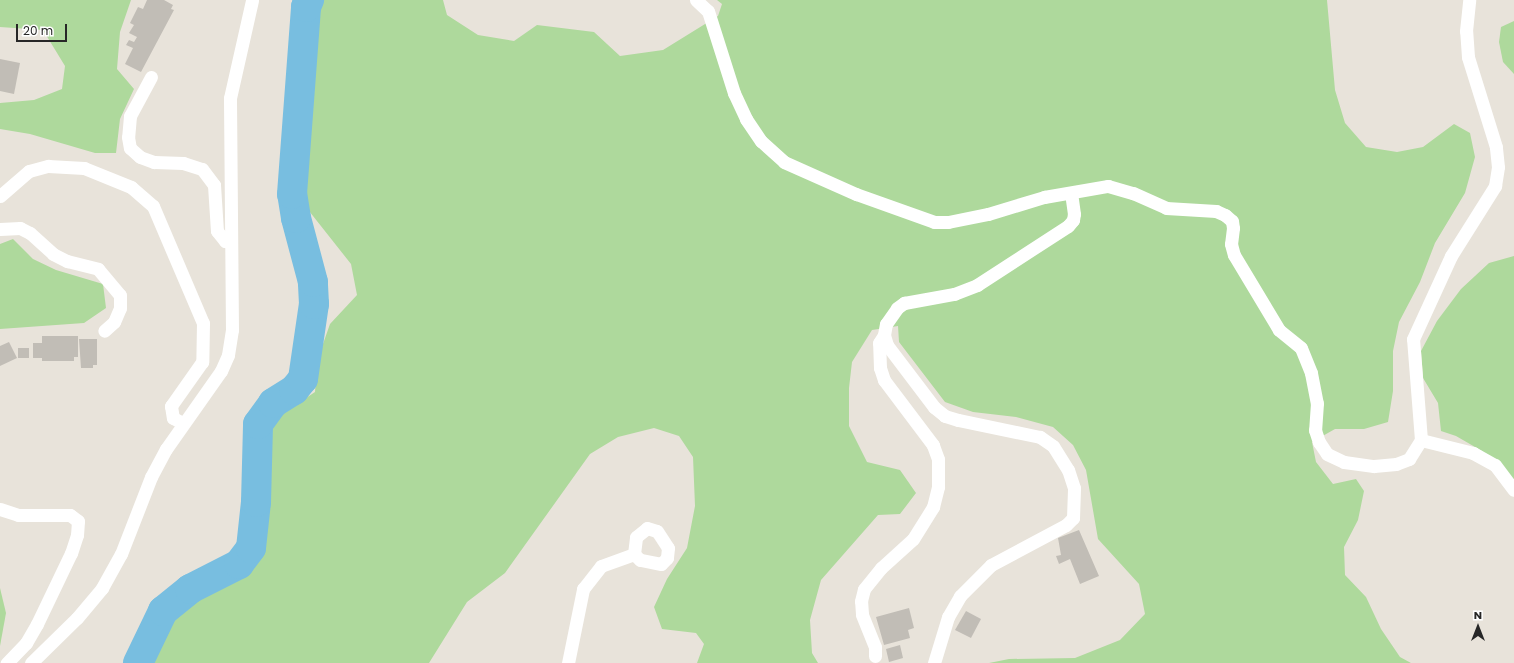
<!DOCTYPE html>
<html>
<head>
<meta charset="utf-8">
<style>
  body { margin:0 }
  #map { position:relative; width:1514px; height:663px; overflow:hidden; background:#e8e3da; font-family:Poppins,sans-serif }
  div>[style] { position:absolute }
  .green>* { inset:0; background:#aed99c }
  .river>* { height:30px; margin:-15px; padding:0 15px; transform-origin:15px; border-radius:15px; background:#78bee0 }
  .building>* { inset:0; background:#c1bdb6 }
  .minor>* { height:13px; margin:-6.5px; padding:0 6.5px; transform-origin:6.5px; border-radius:6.5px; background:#fff }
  span { translate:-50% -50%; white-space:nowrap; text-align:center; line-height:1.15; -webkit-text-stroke:3px #fff; paint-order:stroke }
  .north { position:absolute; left:1458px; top:607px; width:40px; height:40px; -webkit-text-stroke:3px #fff; paint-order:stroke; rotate:0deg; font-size:11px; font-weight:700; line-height:16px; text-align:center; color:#272727 }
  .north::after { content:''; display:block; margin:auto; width:14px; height:18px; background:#272727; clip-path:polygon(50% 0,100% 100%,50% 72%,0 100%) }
  .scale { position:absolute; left:16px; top:24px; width:51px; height:18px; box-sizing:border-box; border:2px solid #272727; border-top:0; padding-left:5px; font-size:12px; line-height:14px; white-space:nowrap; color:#272727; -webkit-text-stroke:3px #fff; paint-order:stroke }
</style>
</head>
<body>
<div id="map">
  <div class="green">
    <div style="clip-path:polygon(0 0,131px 0,120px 32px,117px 69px,134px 89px,120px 119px,116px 153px,95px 153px,30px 134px,0 129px,0 103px,34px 100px,62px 89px,65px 66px,43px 30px,0 27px)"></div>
    <div style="clip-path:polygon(320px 0,443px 0,447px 15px,478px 35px,514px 41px,537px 25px,594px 32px,620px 56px,663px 50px,718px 16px,722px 4px,717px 0,1327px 0,1335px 90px,1345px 123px,1366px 147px,1397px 152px,1423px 147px,1454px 124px,1470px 133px,1475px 157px,1465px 193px,1435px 243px,1420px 282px,1399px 322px,1393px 351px,1393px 391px,1388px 422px,1364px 429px,1335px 429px,1312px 442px,1316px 462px,1333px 484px,1356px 479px,1364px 491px,1358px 520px,1344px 547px,1345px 575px,1366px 597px,1381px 629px,1400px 657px,1411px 663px,989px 663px,1009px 659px,1075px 658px,1120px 640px,1145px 614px,1139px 584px,1098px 539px,1086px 470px,1073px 445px,1053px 427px,1016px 417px,973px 412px,945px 402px,899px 342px,898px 326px,872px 330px,852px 362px,849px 388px,849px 426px,867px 462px,900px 470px,916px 493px,900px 514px,878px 515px,821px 580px,810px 620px,812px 653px,818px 663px,697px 663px,704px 644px,696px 633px,662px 629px,654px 607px,667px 579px,687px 548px,695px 506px,693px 457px,679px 436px,654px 428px,618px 437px,590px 454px,505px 573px,467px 602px,429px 663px,153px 663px,176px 616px,204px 596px,244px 573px,256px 548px,270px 487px,267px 444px,276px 418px,315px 392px,317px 361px,330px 324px,357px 295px,351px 264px,298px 197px,310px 128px)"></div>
    <div style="clip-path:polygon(1514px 21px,1514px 74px,1503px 62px,1499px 42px,1501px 27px)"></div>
    <div style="clip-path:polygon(13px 239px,33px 259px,56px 270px,103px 284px,106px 308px,84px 323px,0 329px,0 244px)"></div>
    <div style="clip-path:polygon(1514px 256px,1514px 483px,1482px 451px,1456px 436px,1441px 431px,1438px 403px,1423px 378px,1421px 351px,1437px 321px,1461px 289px,1489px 263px)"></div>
    <div style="clip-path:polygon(0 588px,6px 613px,0 646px)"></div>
  </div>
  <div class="river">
    <div style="left:138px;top:663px;width:58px;rotate:-64.3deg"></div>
    <div style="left:163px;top:611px;width:35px;rotate:-39deg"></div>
    <div style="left:190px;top:589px;width:55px;rotate:-27deg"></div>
    <div style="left:239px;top:564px;width:20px;rotate:-53deg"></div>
    <div style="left:251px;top:548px;width:46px;rotate:-83.8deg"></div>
    <div style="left:256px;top:502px;width:78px;rotate:-88.5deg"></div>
    <div style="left:258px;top:424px;width:26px;rotate:-54deg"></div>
    <div style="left:273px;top:403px;width:25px;rotate:-32deg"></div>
    <div style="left:294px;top:390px;width:14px;rotate:-51deg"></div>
    <div style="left:303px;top:379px;width:76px;rotate:-81.7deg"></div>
    <div style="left:314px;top:304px;width:22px;rotate:-93deg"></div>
    <div style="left:313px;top:282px;width:66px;rotate:-104.9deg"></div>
    <div style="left:296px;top:218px;width:24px;rotate:-99deg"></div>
    <div style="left:292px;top:194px;width:188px;rotate:-85.7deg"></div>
    <div style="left:306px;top:7px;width:8px;rotate:-67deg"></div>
  </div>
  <div class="building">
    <div style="clip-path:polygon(147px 0,164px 0,173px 5px,171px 9px,174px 10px,141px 72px,125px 64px,133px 48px,126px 45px,129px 40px,134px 42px,137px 37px,129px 33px,134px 25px,130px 23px,138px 7px,143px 9px)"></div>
    <div style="clip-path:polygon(0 59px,20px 63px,14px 94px,0 91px)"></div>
    <div style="clip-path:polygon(42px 336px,78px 336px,78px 357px,74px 357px,74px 361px,42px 361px,42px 358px,33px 358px,33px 343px,42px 343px)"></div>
    <div style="clip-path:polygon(79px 339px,97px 339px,97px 365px,93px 365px,93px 368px,81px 368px)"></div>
    <div style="clip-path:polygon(9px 342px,17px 358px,0 366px,0 346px)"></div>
    <div style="clip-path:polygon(18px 348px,29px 348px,29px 358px,18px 358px)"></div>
    <div style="clip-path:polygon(1079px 530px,1099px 576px,1080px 584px,1070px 559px,1059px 564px,1056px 556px,1061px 555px,1058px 538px)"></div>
    <div style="clip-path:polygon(909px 608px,914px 628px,908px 630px,910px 638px,884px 645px,876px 617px)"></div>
    <div style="clip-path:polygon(966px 611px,981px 619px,971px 638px,955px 630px)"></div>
    <div style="clip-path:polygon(900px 645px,903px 658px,889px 662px,886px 649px)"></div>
  </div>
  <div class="minor">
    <div style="left:696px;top:0;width:16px;rotate:43deg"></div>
    <div style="left:708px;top:11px;width:86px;rotate:72.4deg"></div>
    <div style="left:734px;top:93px;width:29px;rotate:65deg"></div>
    <div style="left:746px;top:119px;width:27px;rotate:56deg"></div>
    <div style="left:761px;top:141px;width:31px;rotate:42deg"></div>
    <div style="left:784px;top:162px;width:79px;rotate:24deg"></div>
    <div style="left:856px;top:194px;width:83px;rotate:19.7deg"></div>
    <div style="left:934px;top:222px;width:14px"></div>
    <div style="left:948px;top:222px;width:41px;rotate:-11.3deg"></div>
    <div style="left:988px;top:214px;width:59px;rotate:-16.9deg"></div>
    <div style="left:1044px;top:197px;width:65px;rotate:-9.8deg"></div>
    <div style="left:1108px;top:186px;width:26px;rotate:16deg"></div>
    <div style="left:1133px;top:193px;width:36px;rotate:24deg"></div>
    <div style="left:1166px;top:208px;width:50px;rotate:3.4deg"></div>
    <div style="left:1216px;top:211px;width:10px;rotate:24deg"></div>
    <div style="left:1225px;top:215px;width:9px;rotate:41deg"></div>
    <div style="left:1232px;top:221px;width:7px;rotate:82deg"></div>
    <div style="left:1233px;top:228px;width:16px;rotate:97deg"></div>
    <div style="left:1231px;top:244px;width:11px;rotate:75deg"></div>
    <div style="left:1234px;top:255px;width:87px;rotate:59deg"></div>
    <div style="left:1279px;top:330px;width:28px;rotate:39deg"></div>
    <div style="left:1301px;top:348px;width:27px;rotate:68deg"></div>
    <div style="left:1311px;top:373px;width:31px;rotate:79deg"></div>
    <div style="left:1317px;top:403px;width:27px;rotate:94deg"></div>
    <div style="left:1315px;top:430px;width:13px;rotate:72deg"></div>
    <div style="left:1319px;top:442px;width:14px;rotate:56deg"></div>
    <div style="left:1327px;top:454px;width:19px;rotate:25deg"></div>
    <div style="left:1344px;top:462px;width:30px;rotate:8deg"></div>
    <div style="left:1374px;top:466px;width:22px;rotate:-5deg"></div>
    <div style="left:1396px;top:464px;width:14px;rotate:-21deg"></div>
    <div style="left:1409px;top:459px;width:22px;rotate:-58deg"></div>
    <div style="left:1421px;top:440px;width:101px;rotate:-94.5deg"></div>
    <div style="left:1413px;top:339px;width:91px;rotate:-65.4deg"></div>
    <div style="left:1451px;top:256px;width:83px;rotate:-57.8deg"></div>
    <div style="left:1495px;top:186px;width:19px;rotate:-81deg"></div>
    <div style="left:1498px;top:167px;width:20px;rotate:-96deg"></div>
    <div style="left:1496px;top:147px;width:94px;rotate:-107.3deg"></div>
    <div style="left:1468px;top:57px;width:26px;rotate:-94deg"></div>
    <div style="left:1466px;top:31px;width:31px;rotate:-84deg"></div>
    <div style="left:151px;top:77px;width:44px;rotate:118.3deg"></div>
    <div style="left:130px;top:116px;width:21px;rotate:95deg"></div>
    <div style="left:128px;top:137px;width:11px;rotate:80deg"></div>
    <div style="left:130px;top:148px;width:13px;rotate:42deg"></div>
    <div style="left:140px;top:157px;width:15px;rotate:20deg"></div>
    <div style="left:154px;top:162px;width:29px;rotate:2deg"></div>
    <div style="left:183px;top:163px;width:20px;rotate:18deg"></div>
    <div style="left:202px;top:169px;width:20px;rotate:53deg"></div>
    <div style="left:214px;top:185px;width:46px;rotate:86.3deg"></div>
    <div style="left:217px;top:231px;width:13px;rotate:51deg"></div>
    <div style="left:225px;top:241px;width:6px;rotate:9deg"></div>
    <div style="left:0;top:196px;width:38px;rotate:-41deg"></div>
    <div style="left:29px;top:171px;width:20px;rotate:-15deg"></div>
    <div style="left:48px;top:166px;width:36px;rotate:3deg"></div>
    <div style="left:84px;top:168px;width:51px;rotate:22deg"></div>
    <div style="left:131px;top:187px;width:29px;rotate:41deg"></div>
    <div style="left:153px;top:206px;width:127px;rotate:66.9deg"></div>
    <div style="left:203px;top:323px;width:39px;rotate:91deg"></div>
    <div style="left:202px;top:362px;width:54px;rotate:125.2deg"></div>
    <div style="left:171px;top:406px;width:12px;rotate:81deg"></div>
    <div style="left:173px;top:418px;width:11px;rotate:27deg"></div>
    <div style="left:0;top:229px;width:20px;rotate:-3deg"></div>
    <div style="left:20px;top:228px;width:11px;rotate:27deg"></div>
    <div style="left:30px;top:233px;width:31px;rotate:42deg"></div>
    <div style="left:53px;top:254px;width:16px;rotate:27deg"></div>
    <div style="left:67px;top:261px;width:32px;rotate:14deg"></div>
    <div style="left:98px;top:269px;width:34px;rotate:50deg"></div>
    <div style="left:120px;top:295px;width:13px;rotate:90deg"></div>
    <div style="left:120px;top:308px;width:15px;rotate:113deg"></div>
    <div style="left:114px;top:322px;width:13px;rotate:138deg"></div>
    <div style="left:1421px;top:440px;width:54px;rotate:14deg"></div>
    <div style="left:1473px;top:453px;width:25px;rotate:29deg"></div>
    <div style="left:1495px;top:465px;width:31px;rotate:53deg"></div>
    <div style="left:0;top:509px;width:19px;rotate:18deg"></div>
    <div style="left:18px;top:515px;width:52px"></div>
    <div style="left:70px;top:515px;width:10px;rotate:37deg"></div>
    <div style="left:78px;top:521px;width:14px;rotate:94deg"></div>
    <div style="left:77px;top:535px;width:19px;rotate:108deg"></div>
    <div style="left:71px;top:553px;width:79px;rotate:115.6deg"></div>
    <div style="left:37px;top:624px;width:22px;rotate:120deg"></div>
    <div style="left:26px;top:643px;width:28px;rotate:134deg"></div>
    <div style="left:647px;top:528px;width:10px;rotate:17deg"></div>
    <div style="left:657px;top:531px;width:20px;rotate:57deg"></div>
    <div style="left:668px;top:548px;width:10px;rotate:96deg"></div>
    <div style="left:667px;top:558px;width:8px;rotate:135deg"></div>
    <div style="left:661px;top:564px;width:21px;rotate:-169deg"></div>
    <div style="left:640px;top:560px;width:8px;rotate:-135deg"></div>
    <div style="left:634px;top:554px;width:17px;rotate:-83deg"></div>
    <div style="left:636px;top:537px;width:14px;rotate:-39deg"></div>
    <div style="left:875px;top:656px;width:9px;rotate:-90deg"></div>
    <div style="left:875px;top:647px;width:35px;rotate:-112deg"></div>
    <div style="left:862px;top:614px;width:13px;rotate:-94deg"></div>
    <div style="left:861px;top:601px;width:12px;rotate:-76deg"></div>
    <div style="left:864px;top:589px;width:27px;rotate:-51deg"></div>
    <div style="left:881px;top:568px;width:43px;rotate:-42.2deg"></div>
    <div style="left:913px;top:539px;width:38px;rotate:-58deg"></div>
    <div style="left:933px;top:507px;width:21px;rotate:-76deg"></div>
    <div style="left:938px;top:487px;width:28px;rotate:-90deg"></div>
    <div style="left:938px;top:459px;width:15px;rotate:-110deg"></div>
    <div style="left:933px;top:445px;width:81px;rotate:-127deg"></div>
    <div style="left:884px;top:380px;width:13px;rotate:-108deg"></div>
    <div style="left:880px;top:368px;width:25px;rotate:-92deg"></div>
    <div style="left:879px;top:343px;width:9px;rotate:-58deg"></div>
    <div style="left:31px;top:663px;width:64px;rotate:-44.4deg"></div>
    <div style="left:77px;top:618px;width:39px;rotate:-50deg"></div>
    <div style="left:102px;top:588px;width:39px;rotate:-61deg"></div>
    <div style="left:121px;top:554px;width:83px;rotate:-68.7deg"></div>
    <div style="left:151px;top:477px;width:32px;rotate:-62deg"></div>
    <div style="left:166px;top:449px;width:95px;rotate:-54.8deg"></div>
    <div style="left:221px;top:371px;width:17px;rotate:-66deg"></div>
    <div style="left:228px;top:355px;width:25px;rotate:-81deg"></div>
    <div style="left:232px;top:330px;width:232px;rotate:-90.5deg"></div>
    <div style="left:230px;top:98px;width:100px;rotate:-77.3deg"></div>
    <div style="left:568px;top:663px;width:76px;rotate:-78.5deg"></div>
    <div style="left:583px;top:589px;width:29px;rotate:-52deg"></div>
    <div style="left:601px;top:566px;width:35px;rotate:-20deg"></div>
    <div style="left:934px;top:663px;width:48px;rotate:-73.1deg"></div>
    <div style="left:948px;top:617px;width:24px;rotate:-60deg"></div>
    <div style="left:960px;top:596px;width:44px;rotate:-45deg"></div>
    <div style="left:991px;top:565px;width:85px;rotate:-28.1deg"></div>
    <div style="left:1066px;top:525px;width:10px;rotate:-45deg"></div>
    <div style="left:1073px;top:518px;width:30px;rotate:-88deg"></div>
    <div style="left:1074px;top:488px;width:19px;rotate:-108deg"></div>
    <div style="left:1068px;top:470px;width:28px;rotate:-122deg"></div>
    <div style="left:1053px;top:446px;width:16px;rotate:-145deg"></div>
    <div style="left:1040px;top:437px;width:84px;rotate:-168.3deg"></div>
    <div style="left:958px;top:420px;width:14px;rotate:-163deg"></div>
    <div style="left:945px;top:416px;width:14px;rotate:-141deg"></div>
    <div style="left:934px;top:407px;width:78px;rotate:-127.2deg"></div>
    <div style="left:887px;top:345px;width:10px;rotate:-107deg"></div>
    <div style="left:884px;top:335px;width:11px;rotate:-80deg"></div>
    <div style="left:886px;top:324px;width:19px;rotate:-55deg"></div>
    <div style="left:897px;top:308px;width:9px;rotate:-36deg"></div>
    <div style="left:904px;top:303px;width:51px;rotate:-10.2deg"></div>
    <div style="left:954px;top:294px;width:25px;rotate:-21deg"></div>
    <div style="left:977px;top:285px;width:108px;rotate:-33deg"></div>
    <div style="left:1068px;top:226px;width:8px;rotate:-50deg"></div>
    <div style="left:1073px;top:220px;width:6px;rotate:-81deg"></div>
    <div style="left:1074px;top:214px;width:21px;rotate:-98deg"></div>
  </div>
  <div class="north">N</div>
  <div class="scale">20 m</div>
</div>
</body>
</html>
